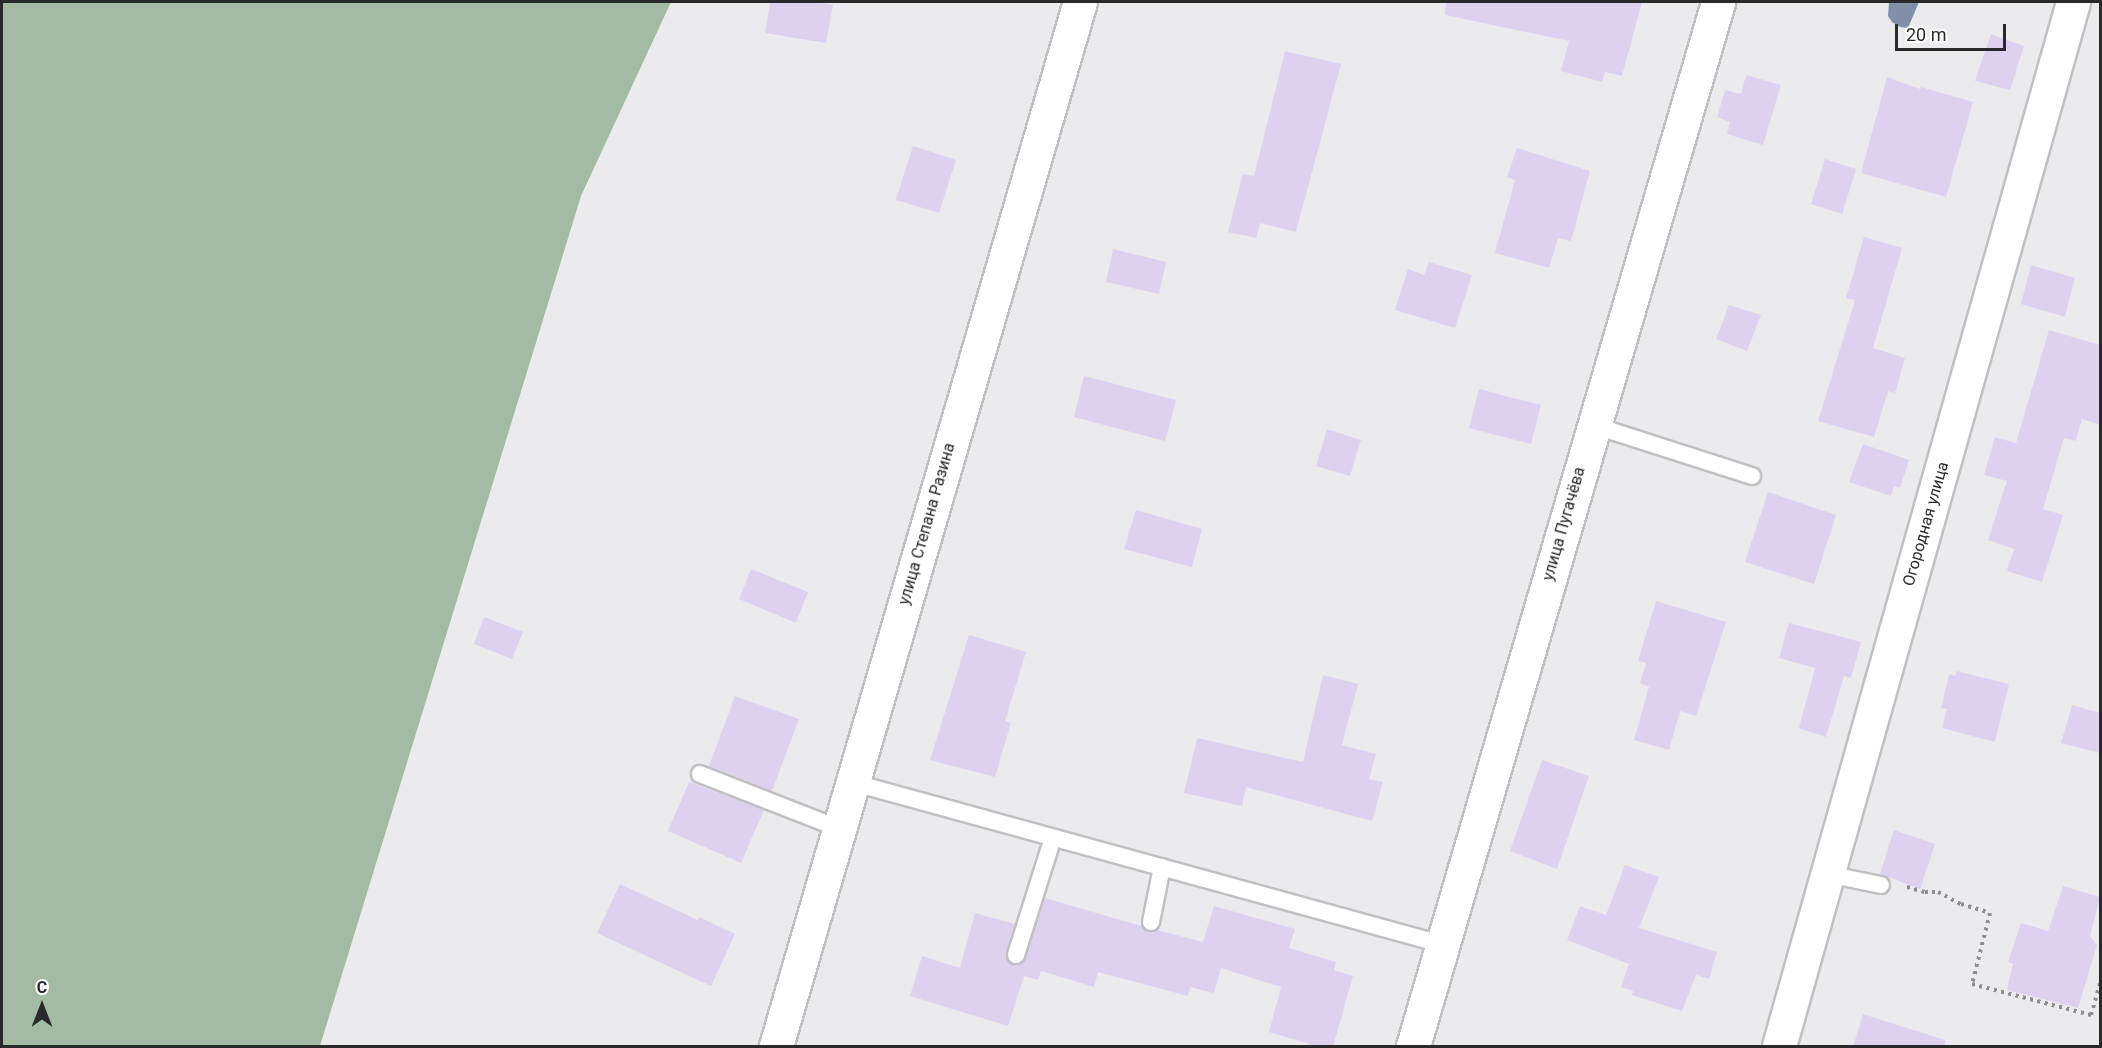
<!DOCTYPE html>
<html>
<head>
<meta charset="utf-8">
<style>
  body { margin:0 }
  #map { position:relative; width:2102px; height:1048px; overflow:hidden; background:#ebebed; font-family:Roboto,sans-serif }
  div>[style] { position:absolute }
  .forest>* { inset:0; background:#a3bba4 }
  .water>* { inset:0; background:#828fa9 }
  .building>* { inset:0; background:#dcd2f0 }
  .path>* { height:4px; margin-top:-2px; transform-origin:0; background:repeating-linear-gradient(90deg,#8e8e90 0 3px,transparent 0 7.5px) }
  .roads { filter:drop-shadow(2px 0 #c0c0c2) drop-shadow(-2px 0 #c0c0c2) drop-shadow(0 2px #c0c0c2) drop-shadow(0 -2px #c0c0c2) }
  .lane>* { height:16px; margin:-8px; padding:0 8px; transform-origin:8px; border-radius:8px; background:#fff }
  .street>* { height:33px; margin:-16.5px; padding:0 16.5px; transform-origin:16.5px; border-radius:16.5px; background:#fff }
  span { translate:-50% -50%; white-space:nowrap; text-align:center; line-height:1.15; -webkit-text-stroke:4.5px #fff; paint-order:stroke }
  .street-label { font-size:16px; color:#29292a }
  .frame { position:absolute; inset:0; border:3px solid #29292a; pointer-events:none }
  .north { position:absolute; left:12px; top:976px; width:60px; height:60px; -webkit-text-stroke:4px #fff; paint-order:stroke; rotate:0deg; font-size:16px; font-weight:700; line-height:24px; text-align:center; color:#29292a }
  .north::after { content:''; display:block; margin:auto; width:21px; height:27px; background:#29292a; clip-path:polygon(50% 0,100% 100%,50% 72%,0 100%) }
  .scale { position:absolute; left:1895px; top:24px; width:111px; height:27px; box-sizing:border-box; border:3px solid #29292a; border-top:0; padding-left:8px; font-size:18px; line-height:21px; white-space:nowrap; color:#29292a; -webkit-text-stroke:4px #fff; paint-order:stroke }
</style>
</head>
<body>
<div id="map">
  <div class="forest">
    <div style="clip-path:polygon(2px 2px,671px 2px,581px 196px,320px 1046px,2px 1046px)"></div>
  </div>
  <div class="water">
    <div style="clip-path:polygon(1889px 2px,1919px 2px,1908px 28px,1900px 27px,1892px 22px,1888px 16px)"></div>
  </div>
  <div class="building">
    <div style="clip-path:polygon(770px 2px,815px 2px,833px 5px,826px 43px,765px 33px)"></div>
    <div style="clip-path:polygon(1446px 2px,1642px 2px,1622px 76px,1605px 72px,1602px 82px,1561px 71px,1569px 41px,1445px 15px)"></div>
    <div style="clip-path:polygon(1991px 34px,2024px 46px,2010px 90px,1975px 81px)"></div>
    <div style="clip-path:polygon(1285px 51px,1341px 64px,1296px 232px,1260px 223px,1256px 238px,1228px 232px,1243px 174px,1254px 176px)"></div>
    <div style="clip-path:polygon(1746px 75px,1781px 85px,1763px 145px,1727px 134px,1730px 122px,1717px 117px,1725px 90px,1741px 94px)"></div>
    <div style="clip-path:polygon(1887px 77px,1920px 89px,1921px 87px,1973px 102px,1946px 197px,1861px 173px)"></div>
    <div style="clip-path:polygon(913px 146px,956px 160px,939px 213px,896px 200px)"></div>
    <div style="clip-path:polygon(1517px 148px,1590px 171px,1571px 241px,1558px 238px,1549px 268px,1495px 253px,1515px 180px,1507px 177px)"></div>
    <div style="clip-path:polygon(1825px 159px,1856px 169px,1842px 214px,1811px 204px)"></div>
    <div style="clip-path:polygon(1864px 237px,1902px 248px,1873px 348px,1905px 358px,1895px 393px,1888px 391px,1874px 437px,1818px 421px,1855px 300px,1846px 298px)"></div>
    <div style="clip-path:polygon(1113px 249px,1166px 262px,1159px 294px,1106px 282px)"></div>
    <div style="clip-path:polygon(1429px 262px,1472px 275px,1455px 328px,1395px 310px,1408px 269px,1424px 275px)"></div>
    <div style="clip-path:polygon(2031px 265px,2075px 278px,2065px 317px,2021px 304px)"></div>
    <div style="clip-path:polygon(1729px 305px,1761px 315px,1747px 351px,1716px 339px)"></div>
    <div style="clip-path:polygon(2049px 330px,2100px 345px,2100px 425px,2082px 419px,2076px 441px,2064px 438px,2043px 509px,2063px 515px,2042px 582px,2007px 571px,2014px 549px,1988px 540px,2007px 481px,1984px 475px,1995px 437px,2016px 443px)"></div>
    <div style="clip-path:polygon(1084px 376px,1176px 400px,1165px 441px,1074px 417px)"></div>
    <div style="clip-path:polygon(1479px 389px,1541px 405px,1531px 444px,1469px 428px)"></div>
    <div style="clip-path:polygon(1327px 429px,1361px 440px,1350px 476px,1316px 466px)"></div>
    <div style="clip-path:polygon(1863px 444px,1909px 460px,1900px 488px,1894px 486px,1891px 496px,1849px 482px)"></div>
    <div style="clip-path:polygon(1768px 492px,1836px 515px,1814px 584px,1745px 562px)"></div>
    <div style="clip-path:polygon(1136px 510px,1202px 529px,1192px 567px,1124px 549px)"></div>
    <div style="clip-path:polygon(751px 569px,808px 592px,796px 623px,739px 599px)"></div>
    <div style="clip-path:polygon(1656px 601px,1726px 622px,1696px 716px,1680px 711px,1669px 750px,1634px 740px,1649px 687px,1640px 683px,1646px 663px,1638px 661px)"></div>
    <div style="clip-path:polygon(484px 617px,523px 632px,512px 659px,474px 644px)"></div>
    <div style="clip-path:polygon(1789px 623px,1861px 642px,1851px 678px,1844px 676px,1826px 737px,1799px 728px,1815px 668px,1779px 658px)"></div>
    <div style="clip-path:polygon(969px 635px,1026px 652px,1005px 721px,1011px 723px,995px 777px,930px 760px)"></div>
    <div style="clip-path:polygon(1957px 671px,2009px 684px,1995px 742px,1942px 728px,1947px 709px,1941px 708px,1949px 674px,1955px 676px)"></div>
    <div style="clip-path:polygon(1323px 675px,1358px 684px,1342px 745px,1376px 754px,1369px 779px,1383px 782px,1372px 821px,1246px 787px,1242px 806px,1184px 793px,1197px 738px,1303px 762px)"></div>
    <div style="clip-path:polygon(735px 696px,799px 719px,772px 791px,709px 766px)"></div>
    <div style="clip-path:polygon(2072px 705px,2100px 713px,2100px 753px,2061px 743px)"></div>
    <div style="clip-path:polygon(1542px 760px,1589px 776px,1557px 869px,1510px 851px)"></div>
    <div style="clip-path:polygon(689px 782px,764px 810px,741px 863px,668px 831px)"></div>
    <div style="clip-path:polygon(1894px 830px,1935px 844px,1920px 889px,1880px 874px)"></div>
    <div style="clip-path:polygon(1625px 865px,1659px 877px,1639px 928px,1717px 952px,1709px 979px,1696px 975px,1682px 1011px,1632px 995px,1633px 991px,1621px 987px,1629px 964px,1567px 940px,1580px 906px,1606px 915px)"></div>
    <div style="clip-path:polygon(620px 884px,698px 920px,699px 917px,735px 934px,711px 986px,597px 933px)"></div>
    <div style="clip-path:polygon(2063px 886px,2100px 897px,2090px 936px,2097px 945px,2078px 1008px,2007px 990px,2013px 964px,2008px 962px,2021px 923px,2048px 931px)"></div>
    <div style="clip-path:polygon(1045px 898px,1141px 926px,1148px 932px,1157px 930px,1203px 942px,1214px 906px,1295px 929px,1289px 948px,1336px 962px,1334px 970px,1353px 976px,1333px 1047px,1320px 1047px,1269px 1032px,1281px 987px,1221px 968px,1214px 993px,1190px 987px,1188px 996px,1098px 972px,1094px 987px,1041px 971px,1038px 980px,1024px 976px,1008px 1026px,910px 996px,922px 956px,960px 968px,975px 913px,1015px 924px,1006px 957px,1012px 965px,1023px 963px)"></div>
    <div style="clip-path:polygon(1863px 1014px,1945px 1040px,1944px 1047px,1853px 1047px)"></div>
  </div>
  <div class="path">
    <div style="left:1907px;top:887px;width:19px;rotate:16deg"></div>
    <div style="left:1925px;top:892px;width:13px"></div>
    <div style="left:1938px;top:892px;width:26px;rotate:28deg"></div>
    <div style="left:1961px;top:904px;width:30px;rotate:17deg"></div>
    <div style="left:1990px;top:913px;width:73px;rotate:104.2deg"></div>
    <div style="left:1972px;top:984px;width:123px;rotate:14.6deg"></div>
    <div style="left:2091px;top:1015px;width:33px;rotate:-74deg"></div>
  </div>
  <div class="roads">
    <div class="lane">
      <div style="left:1593px;top:425px;width:167px;rotate:17.8deg"></div>
      <div style="left:700px;top:774px;width:148px;rotate:21.4deg"></div>
      <div style="left:851px;top:782px;width:612px;rotate:15.35deg"></div>
      <div style="left:1827px;top:874px;width:55px;rotate:11.5deg"></div>
      <div style="left:1151px;top:922px;width:56px;rotate:-78.7deg"></div>
      <div style="left:1016px;top:955px;width:123px;rotate:-72.5deg"></div>
    </div>
    <div class="street">
      <div style="left:776px;top:1046px;width:1087px;rotate:-73.77deg"></div>
      <div style="left:1413px;top:1046px;width:1088px;rotate:-73.71deg"></div>
      <div style="left:1779px;top:1046px;width:1085px;rotate:-74.27deg"></div>
    </div>
  </div>
  <div class="street-label">
    <span style="left:927px;top:524px;rotate:-74deg">улица Степана Разина</span>
    <span style="left:1564px;top:524px;rotate:-74deg">улица Пугачёва</span>
    <span style="left:1926px;top:524px;rotate:-74deg">Огородная улица</span>
  </div>
  <div class="frame"></div>
  <div class="north">С</div>
  <div class="scale">20 m</div>
</div>
</body>
</html>
